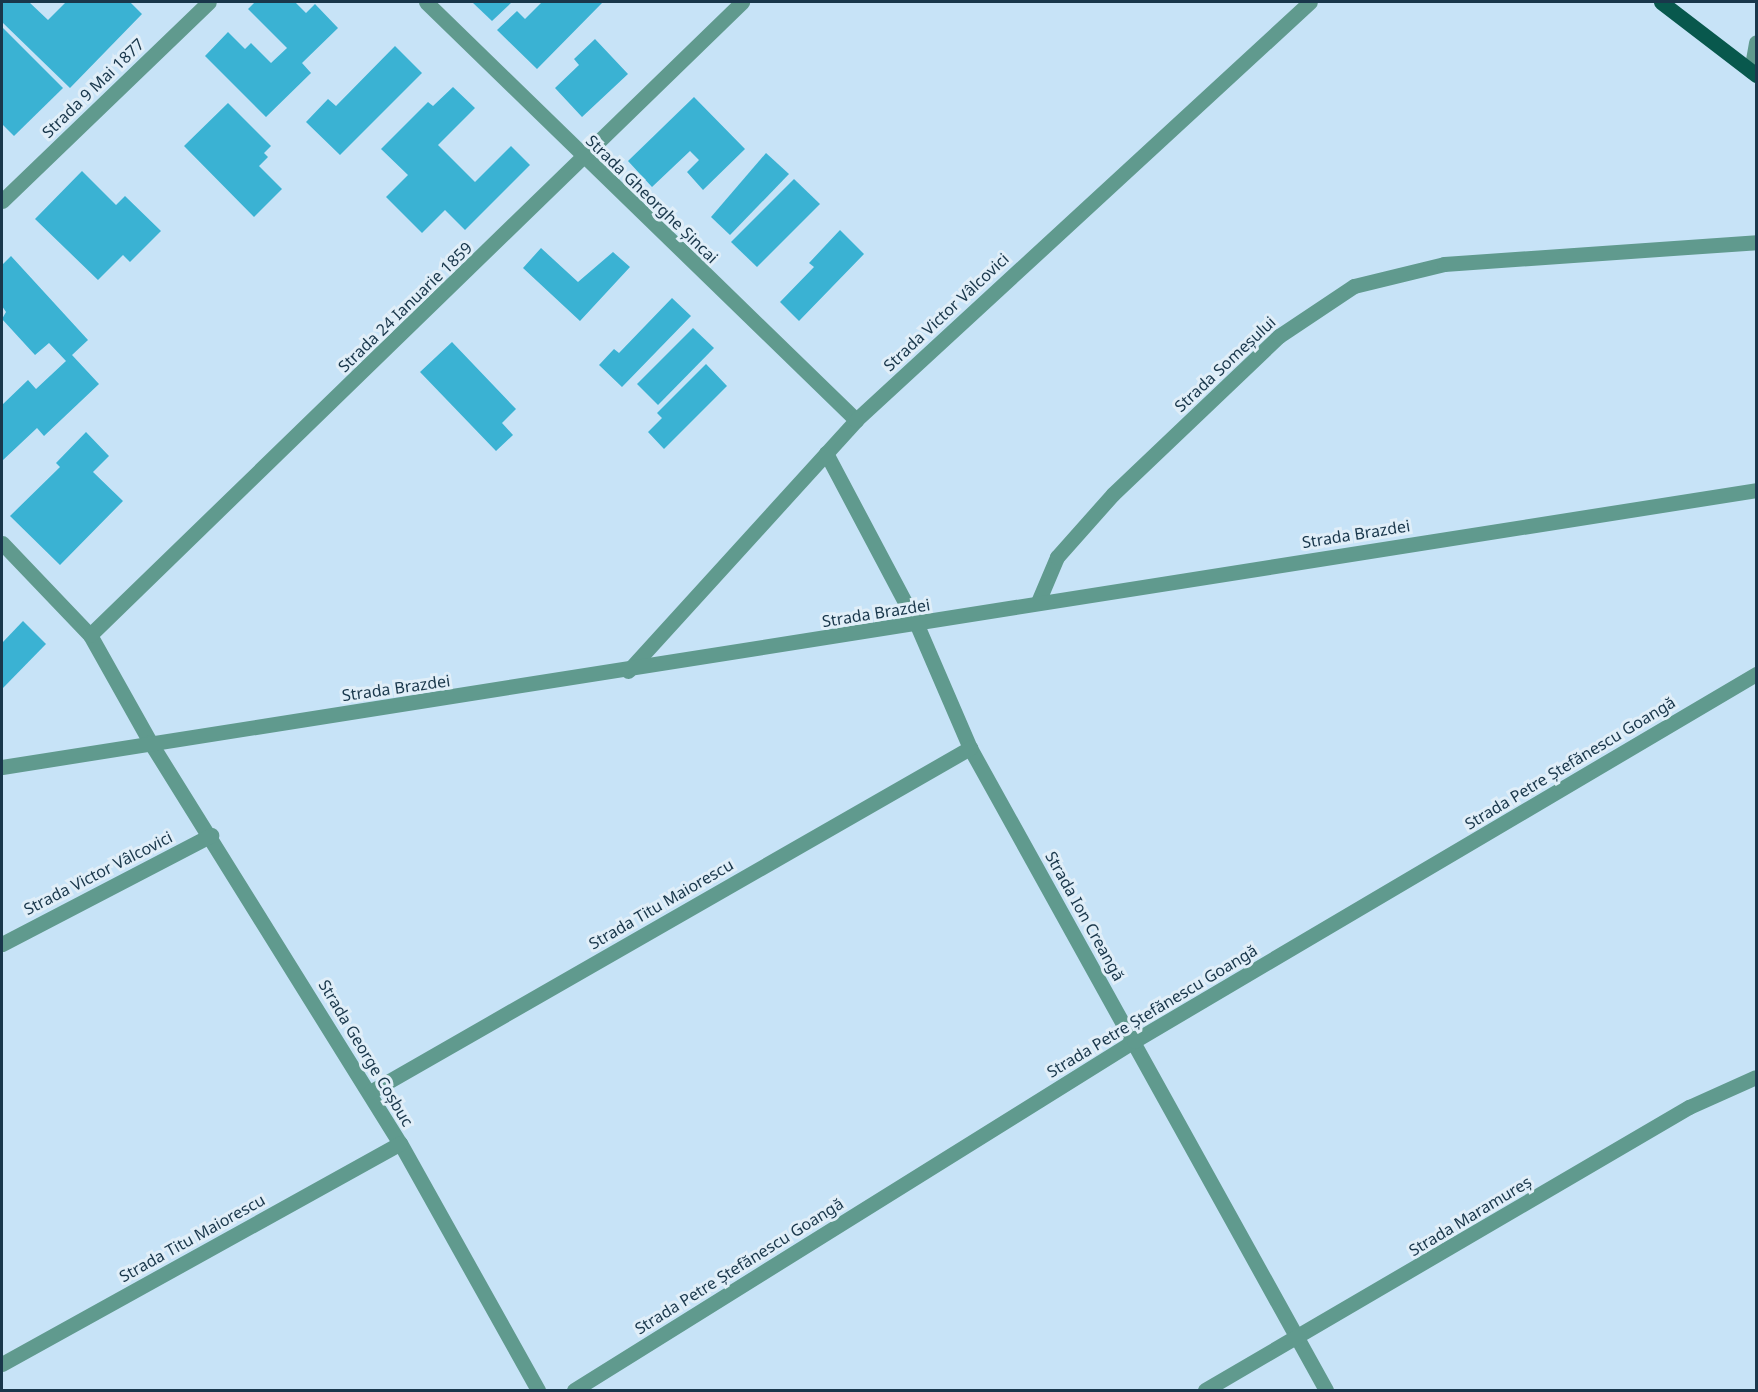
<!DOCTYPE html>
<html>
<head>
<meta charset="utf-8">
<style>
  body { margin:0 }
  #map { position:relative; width:1758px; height:1392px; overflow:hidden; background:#c7e3f7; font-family:"Noto Sans",sans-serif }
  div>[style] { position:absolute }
  .building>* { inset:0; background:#3ab2d3 }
  .minor>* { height:15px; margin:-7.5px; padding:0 7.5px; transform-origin:7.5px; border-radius:7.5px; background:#609a8e }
  .major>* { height:15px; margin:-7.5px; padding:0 7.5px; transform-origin:7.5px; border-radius:7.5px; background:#08584d }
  span { translate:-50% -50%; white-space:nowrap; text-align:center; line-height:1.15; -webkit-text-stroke:6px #e0eef8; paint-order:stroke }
  .street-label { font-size:16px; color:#19374b }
  .frame { position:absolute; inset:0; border:3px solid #19374b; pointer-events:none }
</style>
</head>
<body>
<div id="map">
  <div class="building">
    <div style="clip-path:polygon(2px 2px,29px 2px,48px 20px,66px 2px,130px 2px,142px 14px,70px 88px,2px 22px)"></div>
    <div style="clip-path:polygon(255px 2px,295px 2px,306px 13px,315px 4px,338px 28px,302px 63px,311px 73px,266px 117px,205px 56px,228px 32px,245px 49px,251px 43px,271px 63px,287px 48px,248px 9px)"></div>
    <div style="clip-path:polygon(472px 2px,512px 2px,492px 21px)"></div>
    <div style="clip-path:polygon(542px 2px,603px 2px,537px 69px,497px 30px,517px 11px,525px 19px)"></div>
    <div style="clip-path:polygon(2px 27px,63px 88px,14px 136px,2px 124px)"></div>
    <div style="clip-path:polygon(595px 39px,628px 74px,582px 117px,555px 88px,579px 65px,574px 59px)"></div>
    <div style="clip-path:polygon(395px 46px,422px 73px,340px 155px,306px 122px,328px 99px,336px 106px)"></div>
    <div style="clip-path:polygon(453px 87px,475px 108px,438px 145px,475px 182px,511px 146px,530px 165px,465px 230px,445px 210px,422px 233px,386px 197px,408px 175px,381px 149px,428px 102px,433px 106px)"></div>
    <div style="clip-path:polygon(694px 97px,745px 149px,703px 190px,687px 172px,699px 160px,690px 151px,652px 187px,628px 161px)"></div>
    <div style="clip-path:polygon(228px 103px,271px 146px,264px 153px,268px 157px,259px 166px,282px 189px,254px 217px,184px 146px)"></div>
    <div style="clip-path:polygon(766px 153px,789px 174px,730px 235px,711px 217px)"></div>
    <div style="clip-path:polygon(82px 171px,116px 205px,125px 196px,161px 231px,130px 262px,123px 255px,98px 280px,35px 219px)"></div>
    <div style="clip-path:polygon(794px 179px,820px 204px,757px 267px,731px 242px)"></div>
    <div style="clip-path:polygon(840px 230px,864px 254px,799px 321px,780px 302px,814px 267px,809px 263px)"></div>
    <div style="clip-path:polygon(541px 248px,578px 282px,613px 252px,630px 267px,580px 321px,523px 268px)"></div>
    <div style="clip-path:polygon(11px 256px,88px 340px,72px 355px,99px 384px,44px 436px,37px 428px,2px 461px,2px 405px,28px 380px,36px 389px,66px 361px,49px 343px,35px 355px,2px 319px,6px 312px,2px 306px,2px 265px)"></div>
    <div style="clip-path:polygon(672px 298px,691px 316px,622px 387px,599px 365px,614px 349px,619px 353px)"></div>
    <div style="clip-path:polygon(693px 328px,714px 348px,658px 405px,637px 384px)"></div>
    <div style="clip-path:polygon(452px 342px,516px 409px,502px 423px,513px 435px,496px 451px,420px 372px)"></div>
    <div style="clip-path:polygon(706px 364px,727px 386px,664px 449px,648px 432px,662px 418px,657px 413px)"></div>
    <div style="clip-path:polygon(86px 432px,109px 456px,93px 472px,123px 501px,60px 565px,10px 516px,60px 467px,56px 463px)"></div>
    <div style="clip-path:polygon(23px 621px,46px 644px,2px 689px,2px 643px)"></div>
  </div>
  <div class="minor">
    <div style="left:426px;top:2px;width:600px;rotate:44.19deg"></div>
    <div style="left:1751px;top:71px;width:29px;rotate:-80deg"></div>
    <div style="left:2px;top:201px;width:287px;rotate:-43.9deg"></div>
    <div style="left:826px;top:453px;width:195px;rotate:62.1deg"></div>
    <div style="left:917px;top:625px;width:134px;rotate:66.7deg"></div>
    <div style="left:970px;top:748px;width:734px;rotate:60.99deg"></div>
    <div style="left:2px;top:543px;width:127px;rotate:46.3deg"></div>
    <div style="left:90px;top:635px;width:123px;rotate:60.7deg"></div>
    <div style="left:150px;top:742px;width:473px;rotate:58.1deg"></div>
    <div style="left:400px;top:1143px;width:283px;rotate:60.8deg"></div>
    <div style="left:1038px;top:602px;width:49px;rotate:-67.1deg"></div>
    <div style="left:1057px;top:557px;width:84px;rotate:-48.4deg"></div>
    <div style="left:1113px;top:494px;width:229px;rotate:-43.6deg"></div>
    <div style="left:1279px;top:336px;width:90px;rotate:-33.7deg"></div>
    <div style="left:1354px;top:286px;width:93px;rotate:-13.7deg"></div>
    <div style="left:1444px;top:264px;width:313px;rotate:-4deg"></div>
    <div style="left:90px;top:635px;width:909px;rotate:-44.15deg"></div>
    <div style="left:628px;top:671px;width:339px;rotate:-47.7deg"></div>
    <div style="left:856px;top:420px;width:617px;rotate:-42.64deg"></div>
    <div style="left:2px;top:767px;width:1776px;rotate:-8.97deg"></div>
    <div style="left:2px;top:944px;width:236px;rotate:-27.5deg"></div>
    <div style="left:370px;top:1092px;width:692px;rotate:-29.83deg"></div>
    <div style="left:2px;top:1364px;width:455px;rotate:-29deg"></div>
    <div style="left:574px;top:1390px;width:660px;rotate:-31.93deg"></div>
    <div style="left:1134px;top:1041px;width:722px;rotate:-30.54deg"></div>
    <div style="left:1205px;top:1390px;width:561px;rotate:-30.32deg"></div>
    <div style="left:1689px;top:1107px;width:73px;rotate:-24.1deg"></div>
  </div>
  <div class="major">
    <div style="left:1661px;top:2px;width:120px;rotate:37.5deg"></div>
  </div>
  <div class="street-label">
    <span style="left:93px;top:88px;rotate:-44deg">Strada 9 Mai 1877</span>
    <span style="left:652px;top:199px;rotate:44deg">Strada Gheorghe Șincai</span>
    <span style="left:405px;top:307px;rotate:-44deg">Strada 24 Ianuarie 1859</span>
    <span style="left:946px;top:312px;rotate:-43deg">Strada Victor Vâlcovici</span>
    <span style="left:1225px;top:364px;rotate:-43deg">Strada Someșului</span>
    <span style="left:1356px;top:534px;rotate:-9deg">Strada Brazdei</span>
    <span style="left:876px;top:613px;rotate:-9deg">Strada Brazdei</span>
    <span style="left:396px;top:688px;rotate:-8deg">Strada Brazdei</span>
    <span style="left:1570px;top:763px;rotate:-31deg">Strada Petre Ștefănescu Goangă</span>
    <span style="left:98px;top:873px;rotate:-27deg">Strada Victor Vâlcovici</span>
    <span style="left:661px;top:904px;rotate:-30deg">Strada Titu Maiorescu</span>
    <span style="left:1085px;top:916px;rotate:61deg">Strada Ion Creangă</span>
    <span style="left:1152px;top:1011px;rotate:-31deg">Strada Petre Ștefănescu Goangă</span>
    <span style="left:366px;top:1053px;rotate:59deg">Strada George Coșbuc</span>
    <span style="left:1470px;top:1216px;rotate:-31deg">Strada Maramureș</span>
    <span style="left:192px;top:1238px;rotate:-29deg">Strada Titu Maiorescu</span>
    <span style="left:739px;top:1266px;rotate:-32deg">Strada Petre Ștefănescu Goangă</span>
  </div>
  <div class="frame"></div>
</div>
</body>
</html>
